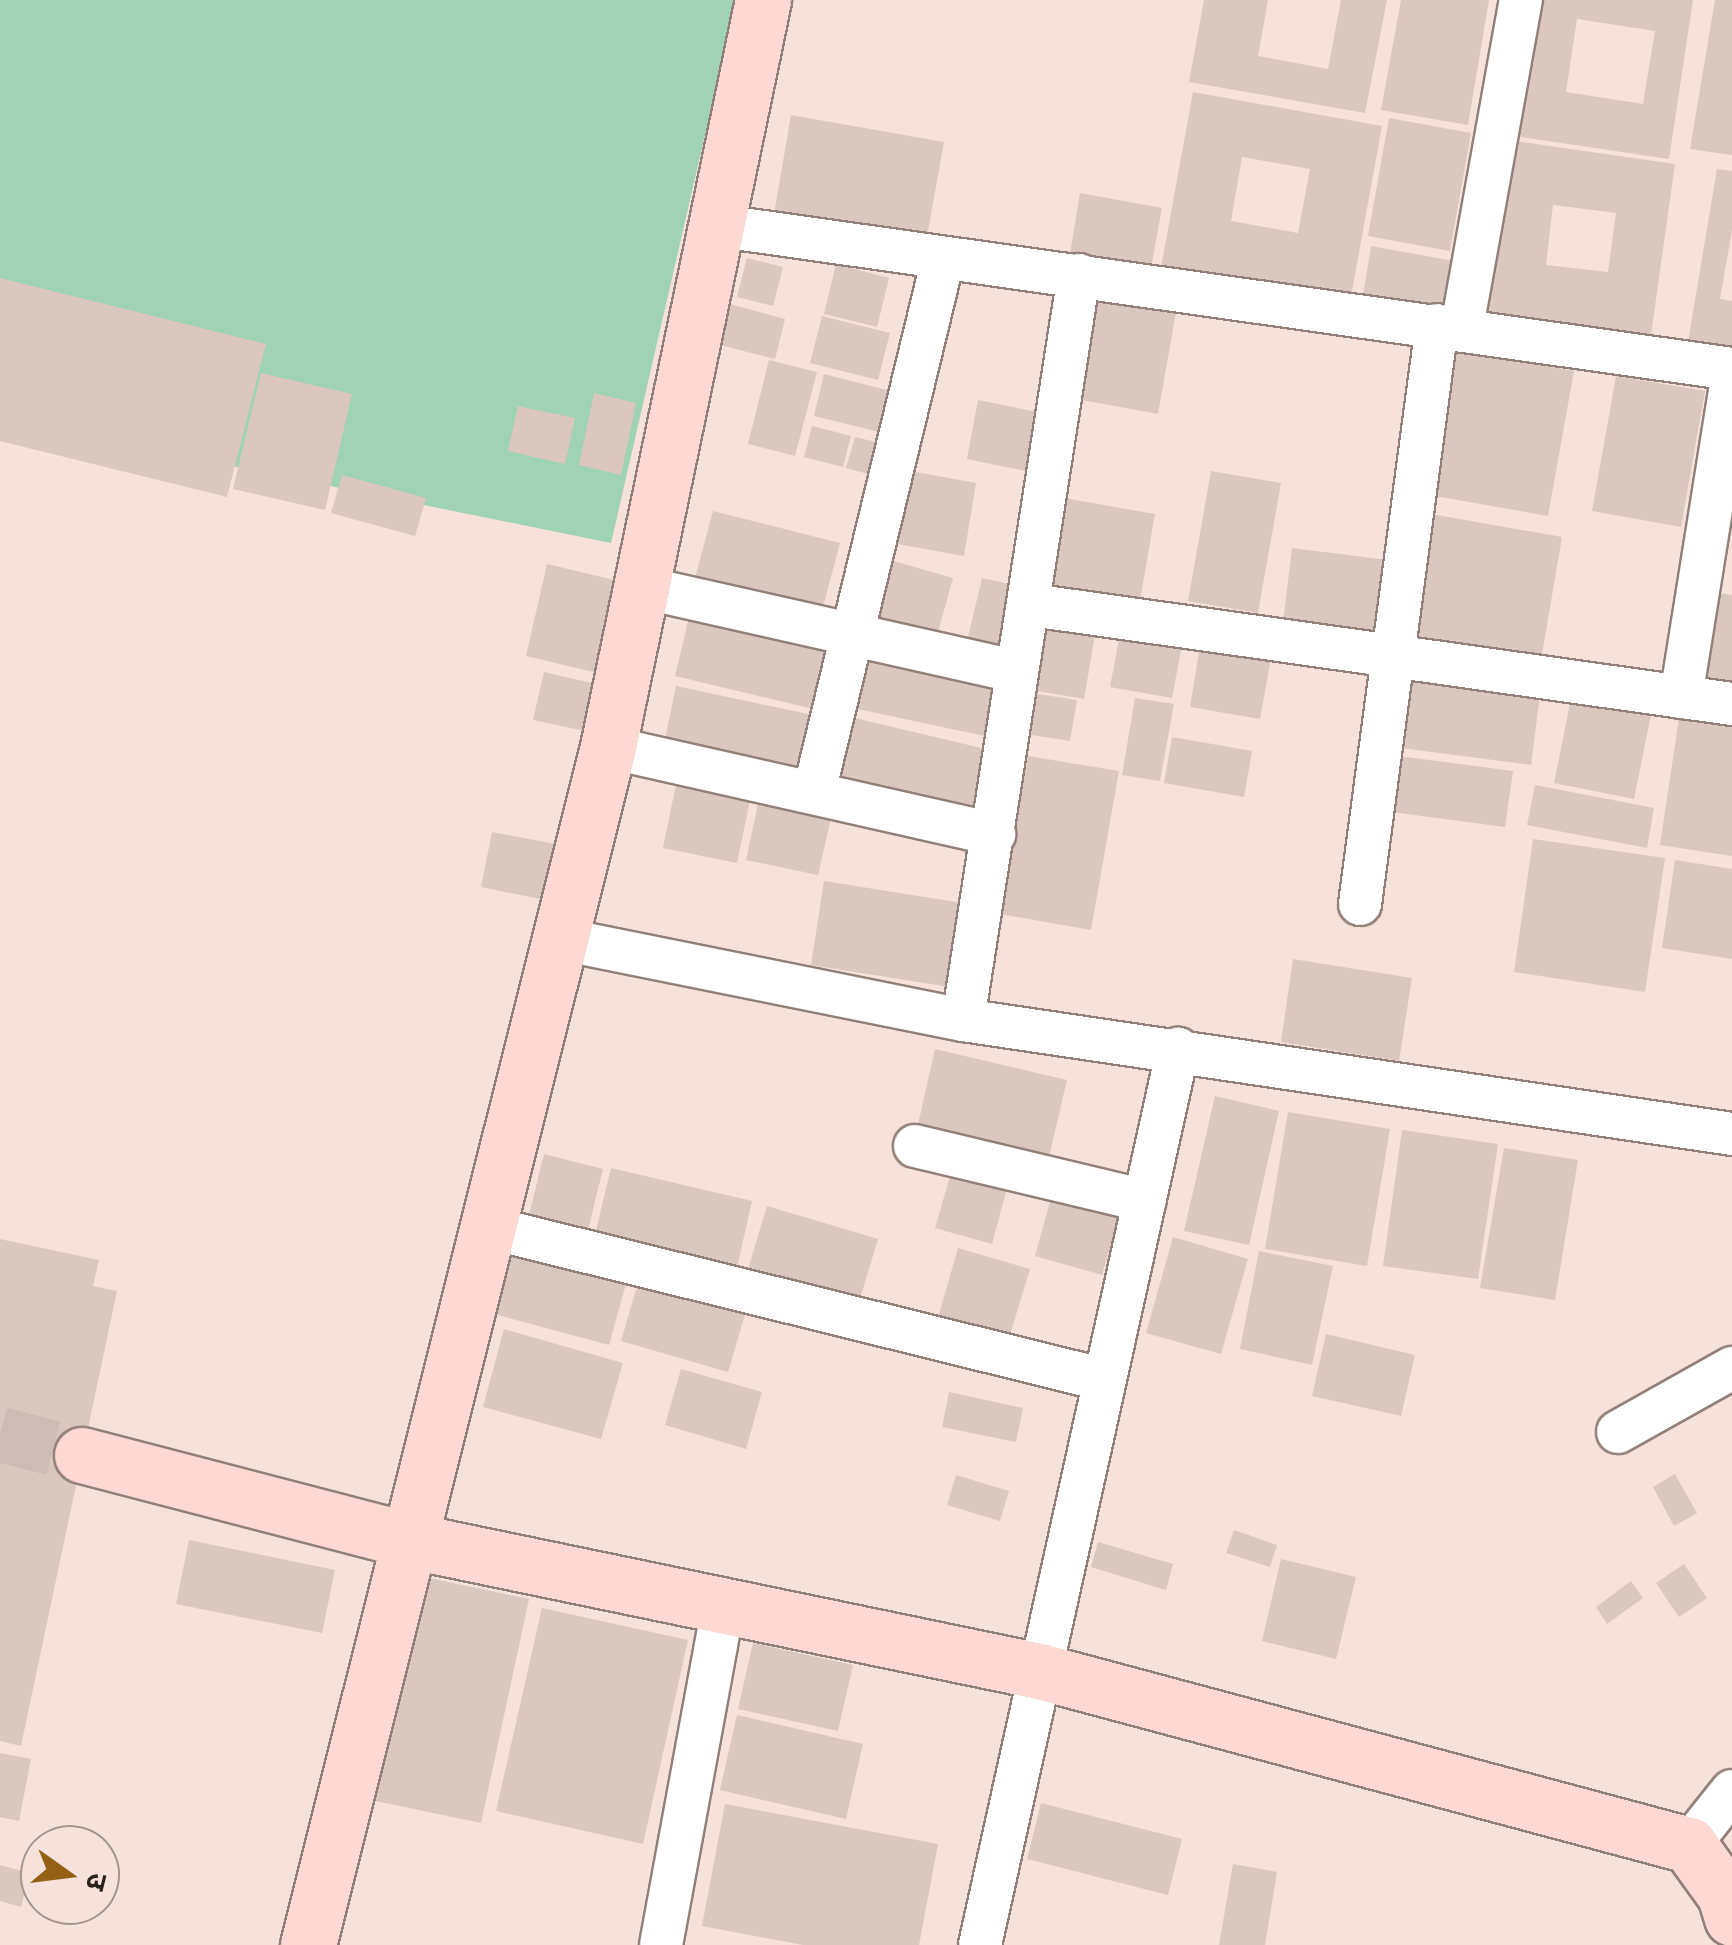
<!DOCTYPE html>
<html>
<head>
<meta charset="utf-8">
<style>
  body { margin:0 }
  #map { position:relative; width:1732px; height:1945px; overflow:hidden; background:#f6e2da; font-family:"Golos Text","Noto Sans Devanagari",sans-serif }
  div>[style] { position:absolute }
  .green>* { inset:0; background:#a0d2b5 }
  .building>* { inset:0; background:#dac7bf }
  .secondary-tunnel>* { height:55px; margin-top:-27.5px; transform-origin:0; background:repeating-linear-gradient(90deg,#cdbcb5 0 55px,transparent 0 83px) }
  .roads { filter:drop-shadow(2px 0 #918079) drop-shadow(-2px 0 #918079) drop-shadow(0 2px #918079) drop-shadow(0 -2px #918079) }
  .street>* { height:42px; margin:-21px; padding:0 21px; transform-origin:21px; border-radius:21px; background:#fff }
  .secondary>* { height:55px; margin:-27.5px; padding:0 27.5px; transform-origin:27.5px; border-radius:27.5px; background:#fed8d3 }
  span { translate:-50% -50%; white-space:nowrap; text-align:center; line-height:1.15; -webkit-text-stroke:8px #f6e2da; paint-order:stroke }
  .north { position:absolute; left:20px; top:1825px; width:100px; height:100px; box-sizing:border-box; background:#f6e2da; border:2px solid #a4958f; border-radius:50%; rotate:104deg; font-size:28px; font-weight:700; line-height:40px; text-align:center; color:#29221f }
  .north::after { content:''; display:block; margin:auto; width:35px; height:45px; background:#946015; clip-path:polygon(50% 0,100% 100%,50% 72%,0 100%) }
</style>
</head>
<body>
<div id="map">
  <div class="green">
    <div style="clip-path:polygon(0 0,736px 0,611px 543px,0 419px)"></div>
  </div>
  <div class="building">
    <div style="clip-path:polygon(1204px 0,1268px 0,1258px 56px,1328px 69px,1341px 0,1387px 0,1365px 113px,1189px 82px)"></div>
    <div style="clip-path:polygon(1401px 0,1489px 0,1468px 125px,1381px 110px)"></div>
    <div style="clip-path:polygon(evenodd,1520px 0,1693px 0,1669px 159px,1500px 134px,1520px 0,1577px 19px,1655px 31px,1643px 104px,1566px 92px,1577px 19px)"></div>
    <div style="clip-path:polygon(1715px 0,1732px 0,1732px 155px,1690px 149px)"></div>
    <div style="clip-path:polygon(evenodd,1193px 92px,1382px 126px,1349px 308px,1160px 273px,1193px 92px,1242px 157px,1310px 169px,1298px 233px,1231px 221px,1242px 157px)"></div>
    <div style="clip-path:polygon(791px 115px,944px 142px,926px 242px,774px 214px)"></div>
    <div style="clip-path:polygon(1389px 118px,1471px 133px,1450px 251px,1368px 236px)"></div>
    <div style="clip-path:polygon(evenodd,1501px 139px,1675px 164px,1650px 342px,1476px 318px,1501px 139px,1553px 205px,1616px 213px,1608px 272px,1546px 265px,1553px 205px)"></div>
    <div style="clip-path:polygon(1717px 169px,1732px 171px,1732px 230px,1720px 299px,1732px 301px,1732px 355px,1687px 348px)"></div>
    <div style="clip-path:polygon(1080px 193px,1162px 208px,1151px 268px,1070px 254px)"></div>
    <div style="clip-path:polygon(1371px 246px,1454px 261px,1444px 316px,1362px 302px)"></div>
    <div style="clip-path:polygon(747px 258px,783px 267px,773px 306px,737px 297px)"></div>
    <div style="clip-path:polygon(836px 264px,889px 278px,877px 327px,824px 314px)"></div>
    <div style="clip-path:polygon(0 278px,266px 344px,227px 497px,0 441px)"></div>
    <div style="clip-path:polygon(1084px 296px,1176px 312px,1158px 414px,1066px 397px)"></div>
    <div style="clip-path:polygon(726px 303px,785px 319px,775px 359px,716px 344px)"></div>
    <div style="clip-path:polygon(822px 316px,890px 333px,878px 380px,810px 363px)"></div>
    <div style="clip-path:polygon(1444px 348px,1574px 371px,1548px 516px,1418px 493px)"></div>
    <div style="clip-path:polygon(769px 360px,817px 372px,795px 456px,748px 444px)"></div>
    <div style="clip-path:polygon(261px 373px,352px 394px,325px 510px,233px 489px)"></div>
    <div style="clip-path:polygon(824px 374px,898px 393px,887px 434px,814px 416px)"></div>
    <div style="clip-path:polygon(1616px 376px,1705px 391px,1681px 527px,1592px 511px)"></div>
    <div style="clip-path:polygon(594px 393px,636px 403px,621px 475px,579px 465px)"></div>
    <div style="clip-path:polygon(978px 400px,1052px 415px,1040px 474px,967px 459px)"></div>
    <div style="clip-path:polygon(518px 406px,575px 418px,565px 464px,508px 451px)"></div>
    <div style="clip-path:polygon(812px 426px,851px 436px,843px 467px,804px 457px)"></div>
    <div style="clip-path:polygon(855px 437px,896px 447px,887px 479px,846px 468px)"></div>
    <div style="clip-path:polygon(905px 470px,976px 483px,964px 556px,892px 543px)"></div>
    <div style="clip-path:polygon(1211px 471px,1281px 483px,1258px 613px,1188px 601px)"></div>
    <div style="clip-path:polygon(342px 475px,426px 498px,415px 536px,331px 513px)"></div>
    <div style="clip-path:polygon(1058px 497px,1155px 514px,1138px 612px,1041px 595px)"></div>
    <div style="clip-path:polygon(713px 511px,840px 543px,821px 614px,694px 582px)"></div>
    <div style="clip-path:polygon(1420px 512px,1562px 537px,1540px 666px,1397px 640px)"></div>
    <div style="clip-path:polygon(1292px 548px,1396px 561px,1386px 643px,1282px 631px)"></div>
    <div style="clip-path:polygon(890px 560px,953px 578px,934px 646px,871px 629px)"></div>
    <div style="clip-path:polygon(547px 564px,623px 582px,602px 674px,526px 656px)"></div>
    <div style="clip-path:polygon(982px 578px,1027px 588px,1010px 660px,965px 650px)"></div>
    <div style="clip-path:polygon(1711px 592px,1732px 595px,1732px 688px,1696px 682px)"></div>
    <div style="clip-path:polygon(690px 613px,834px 648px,818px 710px,675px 676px)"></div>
    <div style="clip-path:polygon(1030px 618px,1096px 629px,1084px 699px,1019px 688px)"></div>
    <div style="clip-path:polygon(1121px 628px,1183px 639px,1172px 698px,1110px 687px)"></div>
    <div style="clip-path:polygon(1200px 646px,1271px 658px,1260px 719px,1190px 707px)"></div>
    <div style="clip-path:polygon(864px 653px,1006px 683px,994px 738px,853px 708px)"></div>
    <div style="clip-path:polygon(1397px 667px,1541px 687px,1531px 765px,1386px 746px)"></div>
    <div style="clip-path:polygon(544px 672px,600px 685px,590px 732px,533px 720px)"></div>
    <div style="clip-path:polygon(676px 686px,822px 717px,807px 788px,661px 758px)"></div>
    <div style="clip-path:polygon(1573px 689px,1653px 705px,1634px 799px,1554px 783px)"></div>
    <div style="clip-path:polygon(1019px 691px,1077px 700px,1070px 741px,1013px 732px)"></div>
    <div style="clip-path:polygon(1135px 698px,1174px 704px,1160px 781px,1122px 775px)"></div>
    <div style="clip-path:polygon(842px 715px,990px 750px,975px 811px,827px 776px)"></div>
    <div style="clip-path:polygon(1679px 718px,1732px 726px,1732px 856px,1660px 845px)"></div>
    <div style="clip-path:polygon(1172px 737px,1252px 751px,1244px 797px,1164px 783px)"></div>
    <div style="clip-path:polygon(1391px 755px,1513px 771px,1505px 827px,1384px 811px)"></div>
    <div style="clip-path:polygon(1028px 756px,1119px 771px,1091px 930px,1000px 914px)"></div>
    <div style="clip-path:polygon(676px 784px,750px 800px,737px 863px,663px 848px)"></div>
    <div style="clip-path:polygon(1535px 785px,1654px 808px,1647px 848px,1527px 825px)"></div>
    <div style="clip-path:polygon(761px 790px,834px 805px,818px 875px,746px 860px)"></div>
    <div style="clip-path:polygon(492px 832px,561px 845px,550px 901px,481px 887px)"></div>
    <div style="clip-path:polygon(1533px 839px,1665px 858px,1645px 992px,1514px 972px)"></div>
    <div style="clip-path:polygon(1675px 860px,1732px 869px,1732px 959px,1662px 948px)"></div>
    <div style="clip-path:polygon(824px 881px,975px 905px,962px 989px,811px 965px)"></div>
    <div style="clip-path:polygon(1293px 959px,1412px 978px,1399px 1061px,1281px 1042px)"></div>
    <div style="clip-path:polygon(935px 1049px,1067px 1080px,1048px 1161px,917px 1129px)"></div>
    <div style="clip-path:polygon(1215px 1096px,1279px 1111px,1249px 1245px,1184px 1231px)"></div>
    <div style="clip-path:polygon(1288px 1112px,1390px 1129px,1367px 1266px,1265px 1249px)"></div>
    <div style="clip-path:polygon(1402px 1130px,1498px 1144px,1478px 1279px,1383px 1266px)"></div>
    <div style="clip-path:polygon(1504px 1148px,1578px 1160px,1555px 1300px,1480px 1288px)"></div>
    <div style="clip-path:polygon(544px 1154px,603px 1169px,585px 1242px,526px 1227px)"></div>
    <div style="clip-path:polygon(953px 1166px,1009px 1181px,992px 1244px,935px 1228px)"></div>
    <div style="clip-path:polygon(611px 1168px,752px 1201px,736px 1272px,594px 1239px)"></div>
    <div style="clip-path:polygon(1055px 1184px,1123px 1203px,1102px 1275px,1035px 1256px)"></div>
    <div style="clip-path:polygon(767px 1206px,878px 1239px,856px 1312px,745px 1279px)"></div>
    <div style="clip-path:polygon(1173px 1237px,1248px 1259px,1221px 1354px,1146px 1333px)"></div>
    <div style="clip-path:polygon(0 1239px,99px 1260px,93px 1286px,117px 1291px,21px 1746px,0 1741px)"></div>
    <div style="clip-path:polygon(514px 1242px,629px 1273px,609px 1345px,494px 1314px)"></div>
    <div style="clip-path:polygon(958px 1248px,1030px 1269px,1006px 1348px,935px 1328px)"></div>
    <div style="clip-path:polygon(1259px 1251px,1333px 1266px,1312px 1365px,1240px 1349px)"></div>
    <div style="clip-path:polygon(640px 1276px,747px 1308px,728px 1372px,621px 1341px)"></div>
    <div style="clip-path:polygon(504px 1329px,623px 1363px,601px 1439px,483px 1407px)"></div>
    <div style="clip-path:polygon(1326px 1334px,1415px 1355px,1401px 1416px,1312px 1396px)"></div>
    <div style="clip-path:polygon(681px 1369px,762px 1392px,746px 1449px,665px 1425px)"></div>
    <div style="clip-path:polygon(949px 1392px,1023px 1408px,1016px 1442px,942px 1427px)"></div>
    <div style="clip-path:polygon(1675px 1474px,1697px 1513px,1674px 1526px,1653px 1487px)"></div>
    <div style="clip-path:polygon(956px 1475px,1009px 1491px,1000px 1521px,947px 1505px)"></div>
    <div style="clip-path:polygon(1234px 1530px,1277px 1545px,1270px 1567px,1226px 1553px)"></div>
    <div style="clip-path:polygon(189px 1540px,335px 1570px,322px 1633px,176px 1604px)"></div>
    <div style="clip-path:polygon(1098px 1542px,1173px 1564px,1166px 1590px,1091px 1567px)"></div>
    <div style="clip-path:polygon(1281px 1559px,1356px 1577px,1336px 1659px,1262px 1641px)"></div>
    <div style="clip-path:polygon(1684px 1564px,1707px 1598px,1679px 1617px,1656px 1583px)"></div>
    <div style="clip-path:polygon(414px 1575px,529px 1599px,481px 1823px,366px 1799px)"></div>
    <div style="clip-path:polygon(1631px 1581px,1643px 1598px,1607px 1624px,1596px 1607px)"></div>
    <div style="clip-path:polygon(542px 1608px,688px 1640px,643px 1844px,496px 1811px)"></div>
    <div style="clip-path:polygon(753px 1643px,853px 1665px,838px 1731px,738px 1709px)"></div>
    <div style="clip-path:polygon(737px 1715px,863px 1744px,846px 1819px,720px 1790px)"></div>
    <div style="clip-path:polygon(0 1753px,31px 1759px,19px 1821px,0 1817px)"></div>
    <div style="clip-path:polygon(1041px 1803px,1182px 1839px,1168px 1895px,1027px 1859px)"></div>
    <div style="clip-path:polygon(725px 1804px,938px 1844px,919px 1945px,803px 1945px,702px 1926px)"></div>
    <div style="clip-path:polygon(1233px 1864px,1277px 1872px,1265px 1945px,1219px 1945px)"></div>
    <div style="clip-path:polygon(0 1865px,30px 1873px,21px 1907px,0 1901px)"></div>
  </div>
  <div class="secondary-tunnel">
    <div style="left:0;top:1434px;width:85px;rotate:14.4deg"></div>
  </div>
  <div class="roads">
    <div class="street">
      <div style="left:714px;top:225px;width:1028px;rotate:8.05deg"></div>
      <div style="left:1462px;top:327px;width:332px;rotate:-79.8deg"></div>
      <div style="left:641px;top:587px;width:382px;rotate:12.7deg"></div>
      <div style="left:1031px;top:605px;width:708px;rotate:8.04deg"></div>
      <div style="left:1681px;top:697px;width:321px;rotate:-80.9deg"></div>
      <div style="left:608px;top:747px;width:396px;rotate:12.7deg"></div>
      <div style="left:814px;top:792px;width:548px;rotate:-76.39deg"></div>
      <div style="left:1360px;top:904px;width:584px;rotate:-82.42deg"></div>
      <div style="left:556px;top:938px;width:415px;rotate:11.4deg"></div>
      <div style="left:963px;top:1020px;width:777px;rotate:8.43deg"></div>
      <div style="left:963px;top:1020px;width:754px;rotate:-81.15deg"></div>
      <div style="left:915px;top:1146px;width:236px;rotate:13.4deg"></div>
      <div style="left:487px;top:1227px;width:633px;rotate:13.9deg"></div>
      <div style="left:1618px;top:1432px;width:131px;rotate:-29.3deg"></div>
      <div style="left:1689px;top:1845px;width:69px;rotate:-51.5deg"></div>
      <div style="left:661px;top:1945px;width:348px;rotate:-79.6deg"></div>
      <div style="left:980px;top:1945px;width:918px;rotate:-77.54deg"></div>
    </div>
    <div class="secondary">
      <div style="left:82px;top:1455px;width:341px;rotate:14.6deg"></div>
      <div style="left:412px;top:1541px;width:640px;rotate:11.71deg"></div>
      <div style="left:1039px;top:1671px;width:673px;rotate:14.99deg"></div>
      <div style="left:1689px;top:1845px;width:62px;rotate:54.2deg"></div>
      <div style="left:1725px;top:1895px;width:24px;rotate:73deg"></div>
      <div style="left:308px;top:1945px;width:1235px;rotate:-75.94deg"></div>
      <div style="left:608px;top:747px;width:763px;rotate:-78.28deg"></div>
    </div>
  </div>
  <div class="north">उ</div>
</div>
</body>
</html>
